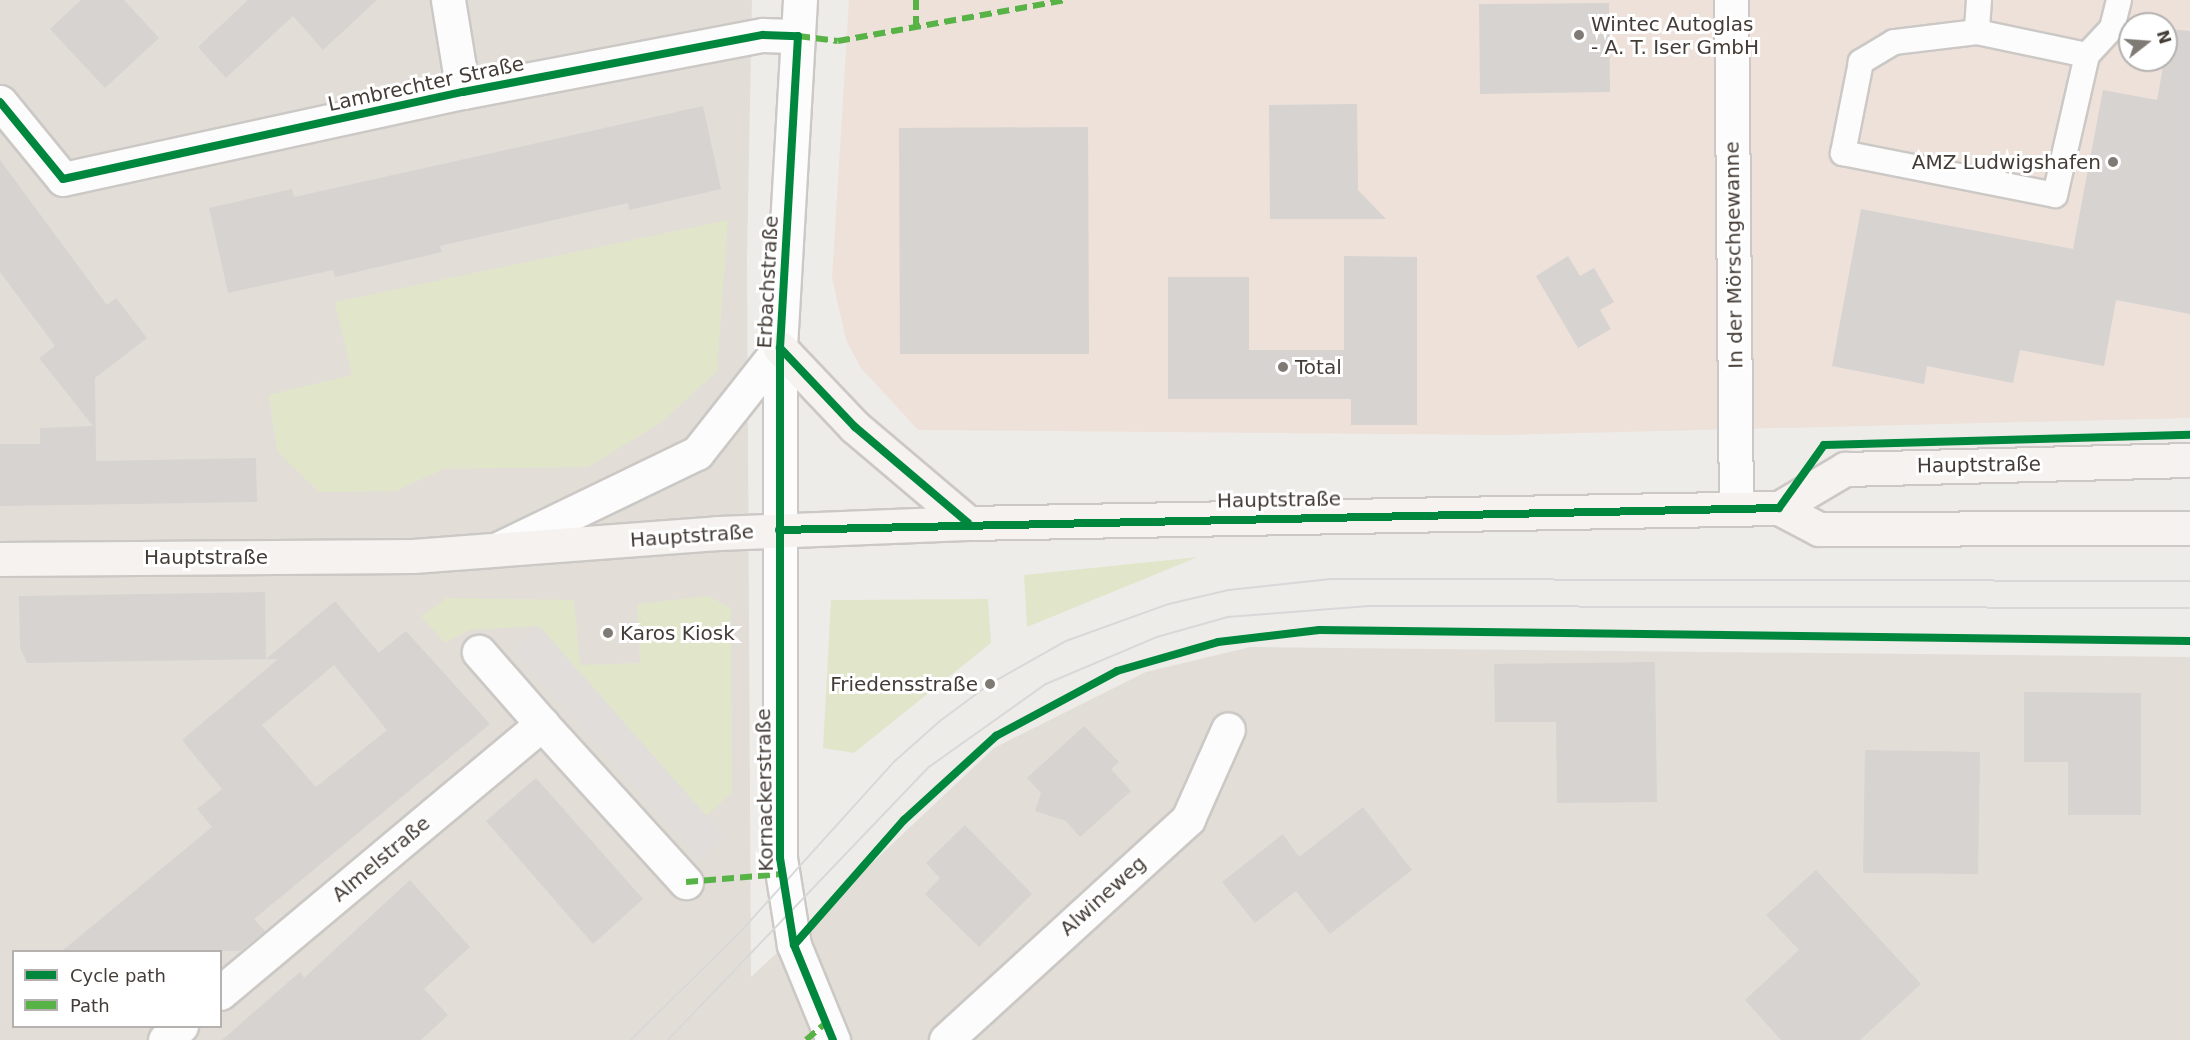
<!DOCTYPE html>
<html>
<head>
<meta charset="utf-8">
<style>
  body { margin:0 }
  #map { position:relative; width:2190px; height:1040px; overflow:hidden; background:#eeece9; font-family:"DejaVu Sans",sans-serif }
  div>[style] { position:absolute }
  .residential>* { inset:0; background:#e2ddd7 }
  .commercial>* { inset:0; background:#ede1da }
  .green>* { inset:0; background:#e1e6cb }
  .parking>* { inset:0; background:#e0ddda }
  .building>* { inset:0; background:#d6d3d0 }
  .roads { filter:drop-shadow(2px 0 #cbc8c5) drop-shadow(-2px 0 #cbc8c5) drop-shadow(0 2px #cbc8c5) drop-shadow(0 -2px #cbc8c5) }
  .lane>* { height:24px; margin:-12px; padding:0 12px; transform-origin:12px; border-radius:12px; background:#fcfcfc }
  .street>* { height:33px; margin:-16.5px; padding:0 16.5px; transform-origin:16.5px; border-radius:16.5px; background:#fcfcfc }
  .secondary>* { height:33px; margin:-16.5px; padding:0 16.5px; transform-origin:16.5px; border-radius:16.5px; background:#f5f2ef }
  .tram>* { height:1.5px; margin:-0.75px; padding:0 0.75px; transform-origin:0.75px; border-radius:0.75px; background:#d9d8d8 }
  .quiet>* { height:6px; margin-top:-3px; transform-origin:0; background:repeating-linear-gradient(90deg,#57b346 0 12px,transparent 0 18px) }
  .cycleway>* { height:8px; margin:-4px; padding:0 4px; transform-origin:4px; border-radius:4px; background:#00873e }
  .dots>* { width:16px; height:16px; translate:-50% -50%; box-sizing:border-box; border:3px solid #fff; border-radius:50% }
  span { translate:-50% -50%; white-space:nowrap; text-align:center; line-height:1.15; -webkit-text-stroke:6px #fff; paint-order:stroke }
  .poi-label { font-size:20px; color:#443c36 }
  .left { translate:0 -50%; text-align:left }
  .right { translate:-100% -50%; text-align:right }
  .street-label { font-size:20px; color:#443c36 }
  .legend { position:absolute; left:12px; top:950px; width:210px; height:78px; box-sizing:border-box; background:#fff; border:2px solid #b4b1af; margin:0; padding:8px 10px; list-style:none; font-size:18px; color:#443c36 }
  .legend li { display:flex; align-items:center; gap:12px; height:30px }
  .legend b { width:30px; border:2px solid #b4b1af }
  .north { position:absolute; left:2118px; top:12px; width:60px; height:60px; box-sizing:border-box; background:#fff; border:2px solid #b4b1af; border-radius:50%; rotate:73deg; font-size:16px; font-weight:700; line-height:24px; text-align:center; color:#443c36 }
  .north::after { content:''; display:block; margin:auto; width:21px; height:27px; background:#807a75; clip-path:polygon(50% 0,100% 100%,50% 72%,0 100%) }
</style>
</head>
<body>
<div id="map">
  <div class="residential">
    <div style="clip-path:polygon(evenodd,0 0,752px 0,747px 259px,751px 977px,994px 748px,1146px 672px,1250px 647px,2190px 657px,2190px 1040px,0 1040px,0 0,14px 952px,220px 952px,220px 1026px,14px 1026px,14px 952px)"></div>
  </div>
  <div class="commercial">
    <div style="clip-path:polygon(evenodd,849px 0,2190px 0,2190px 418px,1501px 435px,918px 430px,861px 368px,846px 340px,832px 278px,849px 0,2130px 24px,2166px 24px,2166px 60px,2130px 60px,2130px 24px)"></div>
  </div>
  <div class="green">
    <div style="clip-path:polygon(728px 220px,717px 371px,662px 422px,588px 467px,443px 469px,396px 491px,319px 492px,277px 451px,269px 395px,352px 375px,335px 302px)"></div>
    <div style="clip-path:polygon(1198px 557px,1027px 627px,1024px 575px)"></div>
    <div style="clip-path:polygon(708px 596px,731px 608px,732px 792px,706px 816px,539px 626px,469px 630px,445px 643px,421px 616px,447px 598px,574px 600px,580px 665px,640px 663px,637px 604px)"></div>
    <div style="clip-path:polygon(988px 599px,991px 643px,854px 753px,823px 748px,831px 600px)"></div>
  </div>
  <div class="parking">
    <div style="clip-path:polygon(539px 626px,725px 837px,699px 860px,513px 649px)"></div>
  </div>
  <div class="building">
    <div style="clip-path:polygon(81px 0,124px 0,159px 38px,105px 88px,50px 29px)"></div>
    <div style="clip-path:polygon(248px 0,377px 0,323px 50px,293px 16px,226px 78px,198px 47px)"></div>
    <div style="clip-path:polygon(1609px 3px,1610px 92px,1480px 94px,1479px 4px)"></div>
    <div style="clip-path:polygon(2170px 29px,2190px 31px,2190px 314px,2116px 300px,2104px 366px,2020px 350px,2013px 383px,1927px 366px,1924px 384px,1832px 366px,1861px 209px,2073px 249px,2103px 90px,2157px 100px)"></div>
    <div style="clip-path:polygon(1357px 104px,1358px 190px,1386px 219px,1270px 219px,1269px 105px)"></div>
    <div style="clip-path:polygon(703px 106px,721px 189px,629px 210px,628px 203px,440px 246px,442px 252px,335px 277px,333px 270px,228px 293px,209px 208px,292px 189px,294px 197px)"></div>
    <div style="clip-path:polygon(1088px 127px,1089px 354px,900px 354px,899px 128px)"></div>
    <div style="clip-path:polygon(0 160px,107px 305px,116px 298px,147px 338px,95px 378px,96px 461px,256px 458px,257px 502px,0 506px,0 444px,40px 444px,40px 428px,93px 426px,39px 358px,55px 346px,0 272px)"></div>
    <div style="clip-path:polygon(1344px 256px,1417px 257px,1417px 425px,1351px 425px,1351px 399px,1168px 399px,1168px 277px,1249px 277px,1249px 350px,1344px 350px)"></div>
    <div style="clip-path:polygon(1568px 256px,1580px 276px,1594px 268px,1614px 302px,1600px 310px,1611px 329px,1578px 348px,1536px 276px)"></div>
    <div style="clip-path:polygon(evenodd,265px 592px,266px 659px,335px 601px,379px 653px,406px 631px,490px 724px,254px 919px,265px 931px,240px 951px,62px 951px,212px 827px,197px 809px,222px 789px,182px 740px,278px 659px,27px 663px,20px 648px,19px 596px,265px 592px,334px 665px,387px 730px,316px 787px,262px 725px,334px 665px)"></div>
    <div style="clip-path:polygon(1655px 662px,1657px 802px,1557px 803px,1556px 722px,1495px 722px,1494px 664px)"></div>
    <div style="clip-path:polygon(2024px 692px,2141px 693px,2141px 815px,2068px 815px,2068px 762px,2024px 762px)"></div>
    <div style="clip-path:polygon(1084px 726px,1119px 762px,1111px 769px,1131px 791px,1080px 837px,1066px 821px,1035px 811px,1041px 793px,1027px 778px)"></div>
    <div style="clip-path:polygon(1865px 750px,1980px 752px,1978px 874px,1863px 873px)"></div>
    <div style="clip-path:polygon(536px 778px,643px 899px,593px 944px,486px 821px)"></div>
    <div style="clip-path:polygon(1363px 807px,1412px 870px,1330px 934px,1296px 891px,1255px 923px,1222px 882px,1283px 834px,1299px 857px)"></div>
    <div style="clip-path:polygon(965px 825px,1032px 894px,979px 947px,925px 894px,940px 878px,926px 863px)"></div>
    <div style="clip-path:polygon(1816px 870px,1921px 984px,1860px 1040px,1781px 1040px,1745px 1000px,1799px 950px,1766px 915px)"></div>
    <div style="clip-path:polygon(410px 880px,470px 947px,424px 989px,448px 1015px,421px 1040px,222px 1040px,300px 972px,304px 978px)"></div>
  </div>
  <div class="roads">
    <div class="lane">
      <div style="left:1979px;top:0;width:32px;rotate:94deg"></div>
      <div style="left:1977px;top:32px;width:112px;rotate:11.8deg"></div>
      <div style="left:2087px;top:55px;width:37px;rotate:-47deg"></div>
      <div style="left:2112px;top:28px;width:29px;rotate:-76deg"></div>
      <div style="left:1977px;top:32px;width:84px;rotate:173.1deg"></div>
      <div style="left:1894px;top:42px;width:39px;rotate:149deg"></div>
      <div style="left:1861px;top:62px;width:93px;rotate:101.2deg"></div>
      <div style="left:1843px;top:153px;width:216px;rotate:11.2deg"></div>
      <div style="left:2055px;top:195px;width:144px;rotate:-77.1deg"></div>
    </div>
    <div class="street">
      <div style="left:448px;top:0;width:93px;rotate:80.7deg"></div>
      <div style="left:800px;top:0;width:349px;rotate:93.3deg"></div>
      <div style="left:780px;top:348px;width:510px;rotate:90deg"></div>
      <div style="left:780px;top:858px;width:88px;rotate:80.9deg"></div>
      <div style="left:794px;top:945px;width:103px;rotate:67.7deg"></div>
      <div style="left:1731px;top:0;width:509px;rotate:89.44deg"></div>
      <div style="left:0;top:102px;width:99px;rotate:50.7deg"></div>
      <div style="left:63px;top:179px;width:409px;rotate:-12.3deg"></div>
      <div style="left:463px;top:92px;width:305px;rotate:-10.8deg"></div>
      <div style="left:763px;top:35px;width:35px;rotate:2deg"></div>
      <div style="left:498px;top:549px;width:221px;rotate:-25.8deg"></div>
      <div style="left:697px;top:453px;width:134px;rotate:-51.7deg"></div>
      <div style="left:542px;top:724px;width:214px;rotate:47.7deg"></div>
      <div style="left:220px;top:993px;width:420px;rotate:-39.9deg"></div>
      <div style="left:542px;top:724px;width:96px;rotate:-131.2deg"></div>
      <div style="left:165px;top:1040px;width:21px;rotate:-41deg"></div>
      <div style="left:946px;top:1040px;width:328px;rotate:-42.4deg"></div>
      <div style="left:1188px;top:819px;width:98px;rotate:-66deg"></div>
    </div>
    <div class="secondary">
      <div style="left:780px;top:348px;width:109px;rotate:46.5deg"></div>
      <div style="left:855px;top:427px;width:148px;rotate:40.3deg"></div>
      <div style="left:1779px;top:508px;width:77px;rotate:-30.6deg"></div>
      <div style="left:1845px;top:469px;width:345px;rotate:-1.5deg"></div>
      <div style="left:0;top:559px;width:413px;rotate:-0.4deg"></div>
      <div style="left:413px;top:556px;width:305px;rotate:-4.3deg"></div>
      <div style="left:717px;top:533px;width:251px;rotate:-2.3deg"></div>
      <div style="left:968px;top:523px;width:811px;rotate:-1.06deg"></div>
      <div style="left:1779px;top:508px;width:45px;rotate:27.7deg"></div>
      <div style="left:1819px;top:529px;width:371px;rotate:-0.2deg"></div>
    </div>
  </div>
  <div class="tram">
    <div style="left:631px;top:1040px;width:158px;rotate:-44.7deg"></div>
    <div style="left:743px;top:929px;width:227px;rotate:-47.9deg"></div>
    <div style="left:895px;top:761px;width:60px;rotate:-41.6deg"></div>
    <div style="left:940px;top:721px;width:62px;rotate:-36.5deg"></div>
    <div style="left:990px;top:684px;width:87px;rotate:-29.5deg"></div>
    <div style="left:1066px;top:641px;width:109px;rotate:-19.8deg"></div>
    <div style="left:1169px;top:604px;width:62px;rotate:-13.1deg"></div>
    <div style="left:1229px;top:590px;width:102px;rotate:-6.2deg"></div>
    <div style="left:1330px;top:579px;width:860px;rotate:0.13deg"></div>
    <div style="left:668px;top:1040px;width:378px;rotate:-46.3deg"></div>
    <div style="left:929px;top:767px;width:143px;rotate:-35.4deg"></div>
    <div style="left:1046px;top:684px;width:121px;rotate:-22.9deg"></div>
    <div style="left:1157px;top:637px;width:74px;rotate:-15.7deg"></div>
    <div style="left:1228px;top:617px;width:141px;rotate:-4.5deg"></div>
    <div style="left:1369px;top:606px;width:821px;rotate:0.14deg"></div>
  </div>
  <div class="quiet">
    <div style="left:916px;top:28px;width:28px;rotate:-90deg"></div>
    <div style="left:798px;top:36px;width:40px;rotate:7.1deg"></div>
    <div style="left:838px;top:41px;width:231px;rotate:-10.2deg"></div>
    <div style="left:686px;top:882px;width:96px;rotate:-4.8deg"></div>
    <div style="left:806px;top:1040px;width:23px;rotate:-41deg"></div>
  </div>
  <div class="cycleway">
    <div style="left:0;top:102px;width:99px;rotate:50.7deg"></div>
    <div style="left:63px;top:179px;width:409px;rotate:-12.3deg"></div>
    <div style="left:463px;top:92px;width:305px;rotate:-10.8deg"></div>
    <div style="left:763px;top:35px;width:35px;rotate:2deg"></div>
    <div style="left:798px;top:36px;width:313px;rotate:93.3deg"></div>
    <div style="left:780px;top:348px;width:510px;rotate:90deg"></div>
    <div style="left:780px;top:858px;width:88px;rotate:80.9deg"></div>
    <div style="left:794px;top:945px;width:103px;rotate:67.7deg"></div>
    <div style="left:780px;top:348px;width:109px;rotate:46.5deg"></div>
    <div style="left:855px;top:427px;width:148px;rotate:40.3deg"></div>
    <div style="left:779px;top:530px;width:1000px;rotate:-1.26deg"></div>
    <div style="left:1779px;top:508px;width:77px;rotate:-54.5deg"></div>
    <div style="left:1824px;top:445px;width:366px;rotate:-1.6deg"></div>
    <div style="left:794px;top:945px;width:167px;rotate:-48.7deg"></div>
    <div style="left:904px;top:820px;width:125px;rotate:-42.4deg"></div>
    <div style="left:996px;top:736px;width:137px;rotate:-28.2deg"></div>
    <div style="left:1117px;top:671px;width:105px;rotate:-16deg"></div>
    <div style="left:1218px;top:642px;width:102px;rotate:-6.8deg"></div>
    <div style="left:1319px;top:630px;width:871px;rotate:0.72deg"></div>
  </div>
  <div class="dots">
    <div style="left:1579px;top:35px;background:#807a75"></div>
    <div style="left:2113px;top:162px;background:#807a75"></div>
    <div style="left:1283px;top:367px;background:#807a75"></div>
    <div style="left:608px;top:633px;background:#807a75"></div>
    <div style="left:990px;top:684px;background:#807a75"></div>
  </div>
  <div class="poi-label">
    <span class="left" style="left:1591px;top:36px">Wintec Autoglas<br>- A. T. Iser GmbH</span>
    <span class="right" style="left:2101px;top:162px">AMZ Ludwigshafen</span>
    <span class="left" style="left:1295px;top:367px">Total</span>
    <span class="left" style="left:620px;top:633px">Karos Kiosk</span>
    <span class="right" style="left:978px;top:684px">Friedensstraße</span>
  </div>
  <div class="street-label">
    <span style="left:426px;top:84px;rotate:-12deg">Lambrechter Straße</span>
    <span style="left:1734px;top:255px;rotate:-91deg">In der Mörschgewanne</span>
    <span style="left:768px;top:282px;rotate:-87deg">Erbachstraße</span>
    <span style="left:1979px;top:465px;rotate:-1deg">Hauptstraße</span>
    <span style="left:1279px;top:500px;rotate:-1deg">Hauptstraße</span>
    <span style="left:692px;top:536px;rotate:-4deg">Hauptstraße</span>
    <span style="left:206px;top:557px">Hauptstraße</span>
    <span style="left:765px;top:790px;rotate:-91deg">Kornackerstraße</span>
    <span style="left:381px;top:859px;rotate:-40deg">Almelstraße</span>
    <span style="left:1103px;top:896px;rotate:-42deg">Alwineweg</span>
  </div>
  <ul class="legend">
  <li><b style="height:8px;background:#00873e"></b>Cycle path</li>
  <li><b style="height:8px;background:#57b346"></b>Path</li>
  </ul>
  <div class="north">N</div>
</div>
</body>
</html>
